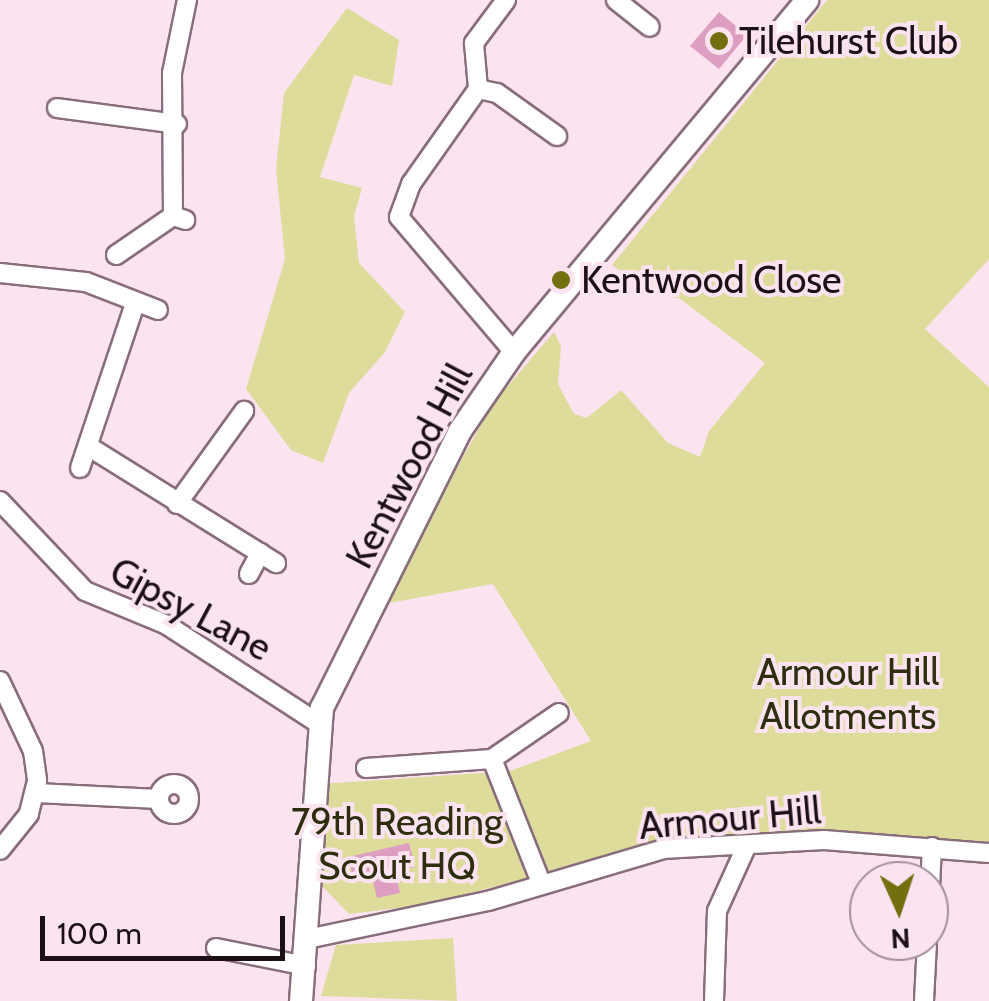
<!DOCTYPE html>
<html>
<head>
<meta charset="utf-8">
<style>
  body { margin:0 }
  #map { position:relative; width:989px; height:1001px; overflow:hidden; background:#fce3f0; font-family:Cabin,sans-serif }
  div>[style] { position:absolute }
  .green>* { inset:0; background:#dddc9b }
  .building>* { inset:0; background:#de9ec2 }
  .roads { filter:drop-shadow(2px 0 #896d7d) drop-shadow(-2px 0 #896d7d) drop-shadow(0 2px #896d7d) drop-shadow(0 -2px #896d7d) }
  .minor>* { height:18px; margin:-9px; padding:0 9px; transform-origin:9px; border-radius:9px; background:#fff }
  .minor>.ring { margin:-9px; padding:0; box-sizing:content-box; background:none; border:18px solid #fff; border-radius:50% }
  .tertiary>* { height:22px; margin:-11px; padding:0 11px; transform-origin:11px; border-radius:11px; background:#fff }
  .dots>* { width:28px; height:28px; translate:-50% -50%; box-sizing:border-box; border:5px solid #fce3f0; border-radius:50% }
  span { translate:-50% -50%; white-space:nowrap; text-align:center; line-height:1.15; -webkit-text-stroke:8px #fce3f0; paint-order:stroke }
  .poi-label { font-size:38px; color:#1b1016 }
  .left { translate:0 -50%; text-align:left }
  .street-label { font-size:38px; color:#1b1016 }
  .park-label { font-size:38px; color:#2e2d0e }
  .north { position:absolute; left:849px; top:861px; width:100px; height:100px; box-sizing:border-box; background:#fce3f0; border:2px solid #a28f99; border-radius:50%; rotate:177deg; font-size:28px; font-weight:700; line-height:40px; text-align:center; color:#1b1016 }
  .north::after { content:''; display:block; margin:auto; width:35px; height:45px; background:#736f0f; clip-path:polygon(50% 0,100% 100%,50% 72%,0 100%) }
  .scale { position:absolute; left:40px; top:916px; width:245px; height:45px; box-sizing:border-box; border:5px solid #1b1016; border-top:0; padding-left:12px; font-size:30px; line-height:35px; white-space:nowrap; color:#1b1016; -webkit-text-stroke:8px #fce3f0; paint-order:stroke }
</style>
</head>
<body>
<div id="map">
  <div class="green">
    <div style="clip-path:polygon(827px 0,989px 0,989px 259px,925px 329px,989px 387px,989px 845px,844px 835px,688px 837px,423px 905px,349px 914px,323px 887px,321px 784px,510px 771px,591px 741px,493px 584px,383px 604px,491px 406px,554px 332px,561px 346px,558px 384px,574px 414px,587px 418px,621px 390px,668px 443px,700px 457px,709px 431px,765px 363px,679px 298px,651px 295px,612px 265px)"></div>
    <div style="clip-path:polygon(347px 8px,399px 40px,392px 86px,354px 75px,320px 177px,362px 188px,354px 216px,359px 263px,405px 312px,385px 352px,349px 393px,323px 463px,291px 450px,246px 389px,285px 259px,276px 169px,284px 93px)"></div>
    <div style="clip-path:polygon(453px 938px,457px 1001px,321px 996px,336px 945px)"></div>
  </div>
  <div class="building">
    <div style="clip-path:polygon(719px 12px,747px 35px,719px 69px,690px 46px)"></div>
    <div style="clip-path:polygon(409px 843px,415px 867px,395px 871px,400px 893px,377px 898px,372px 877px,354px 881px,348px 857px)"></div>
  </div>
  <div class="roads">
    <div class="minor">
      <div style="left:506px;top:0;width:54px;rotate:126.7deg"></div>
      <div style="left:474px;top:43px;width:46px;rotate:85deg"></div>
      <div style="left:478px;top:89px;width:116px;rotate:125.2deg"></div>
      <div style="left:411px;top:184px;width:35px;rotate:110deg"></div>
      <div style="left:399px;top:217px;width:177px;rotate:49.6deg"></div>
      <div style="left:616px;top:0;width:43px;rotate:38.5deg"></div>
      <div style="left:478px;top:89px;width:19px;rotate:12deg"></div>
      <div style="left:497px;top:93px;width:74px;rotate:35.6deg"></div>
      <div style="left:57px;top:108px;width:121px;rotate:7.6deg"></div>
      <div style="left:173px;top:216px;width:143px;rotate:-90.4deg"></div>
      <div style="left:172px;top:73px;width:75px;rotate:-78.4deg"></div>
      <div style="left:116px;top:255px;width:69px;rotate:-34.4deg"></div>
      <div style="left:173px;top:216px;width:13px;rotate:18deg"></div>
      <div style="left:0;top:273px;width:86px;rotate:6deg"></div>
      <div style="left:86px;top:282px;width:77px;rotate:21.3deg"></div>
      <div style="left:91px;top:448px;width:218px;rotate:31.9deg"></div>
      <div style="left:80px;top:468px;width:173px;rotate:-71.5deg"></div>
      <div style="left:0;top:501px;width:124px;rotate:46.6deg"></div>
      <div style="left:85px;top:591px;width:89px;rotate:22.5deg"></div>
      <div style="left:167px;top:625px;width:180px;rotate:33deg"></div>
      <div style="left:177px;top:504px;width:115px;rotate:-54.2deg"></div>
      <div style="left:249px;top:574px;width:24px;rotate:-62deg"></div>
      <div style="left:0;top:681px;width:77px;rotate:64.8deg"></div>
      <div style="left:33px;top:751px;width:30px;rotate:82deg"></div>
      <div style="left:37px;top:781px;width:34px;rotate:104deg"></div>
      <div style="left:29px;top:814px;width:46px;rotate:128.9deg"></div>
      <div style="left:492px;top:759px;width:133px;rotate:68.4deg"></div>
      <div style="left:366px;top:768px;width:126px;rotate:-4.1deg"></div>
      <div style="left:492px;top:759px;width:81px;rotate:-34.5deg"></div>
      <div class="ring" style="left:159px;top:784px;width:12px;height:12px"></div>
      <div style="left:36px;top:793px;width:123px;rotate:2.8deg"></div>
      <div style="left:929px;top:906px;width:59px;rotate:-87.1deg"></div>
      <div style="left:307px;top:939px;width:185px;rotate:-11.9deg"></div>
      <div style="left:488px;top:901px;width:183px;rotate:-16.5deg"></div>
      <div style="left:663px;top:849px;width:161px;rotate:-3.2deg"></div>
      <div style="left:824px;top:840px;width:166px;rotate:4.5deg"></div>
      <div style="left:216px;top:948px;width:92px;rotate:11.3deg"></div>
      <div style="left:714px;top:1001px;width:90px;rotate:-88.1deg"></div>
      <div style="left:717px;top:911px;width:72px;rotate:-65.6deg"></div>
      <div style="left:924px;top:1001px;width:60px;rotate:-87.1deg"></div>
    </div>
    <div class="tertiary">
      <div style="left:301px;top:1001px;width:294px;rotate:-85.9deg"></div>
      <div style="left:322px;top:708px;width:309px;rotate:-63.5deg"></div>
      <div style="left:460px;top:431px;width:96px;rotate:-55.6deg"></div>
      <div style="left:514px;top:352px;width:458px;rotate:-50.2deg"></div>
    </div>
  </div>
  <div class="dots">
    <div style="left:719px;top:41px;background:#736f0f"></div>
    <div style="left:561px;top:280px;background:#736f0f"></div>
  </div>
  <div class="poi-label">
    <span class="left" style="left:739px;top:41px">Tilehurst Club</span>
    <span class="left" style="left:581px;top:280px">Kentwood Close</span>
  </div>
  <div class="street-label">
    <span style="left:409px;top:466px;rotate:-62deg">Kentwood Hill</span>
    <span style="left:191px;top:609px;rotate:28deg">Gipsy Lane</span>
    <span style="left:730px;top:818px;rotate:-5deg">Armour Hill</span>
  </div>
  <div class="park-label">
    <span style="left:848px;top:694px">Armour Hill<br>Allotments</span>
    <span style="left:397px;top:844px">79th Reading<br>Scout HQ</span>
  </div>
  <div class="north">N</div>
  <div class="scale">100 m</div>
</div>
</body>
</html>
